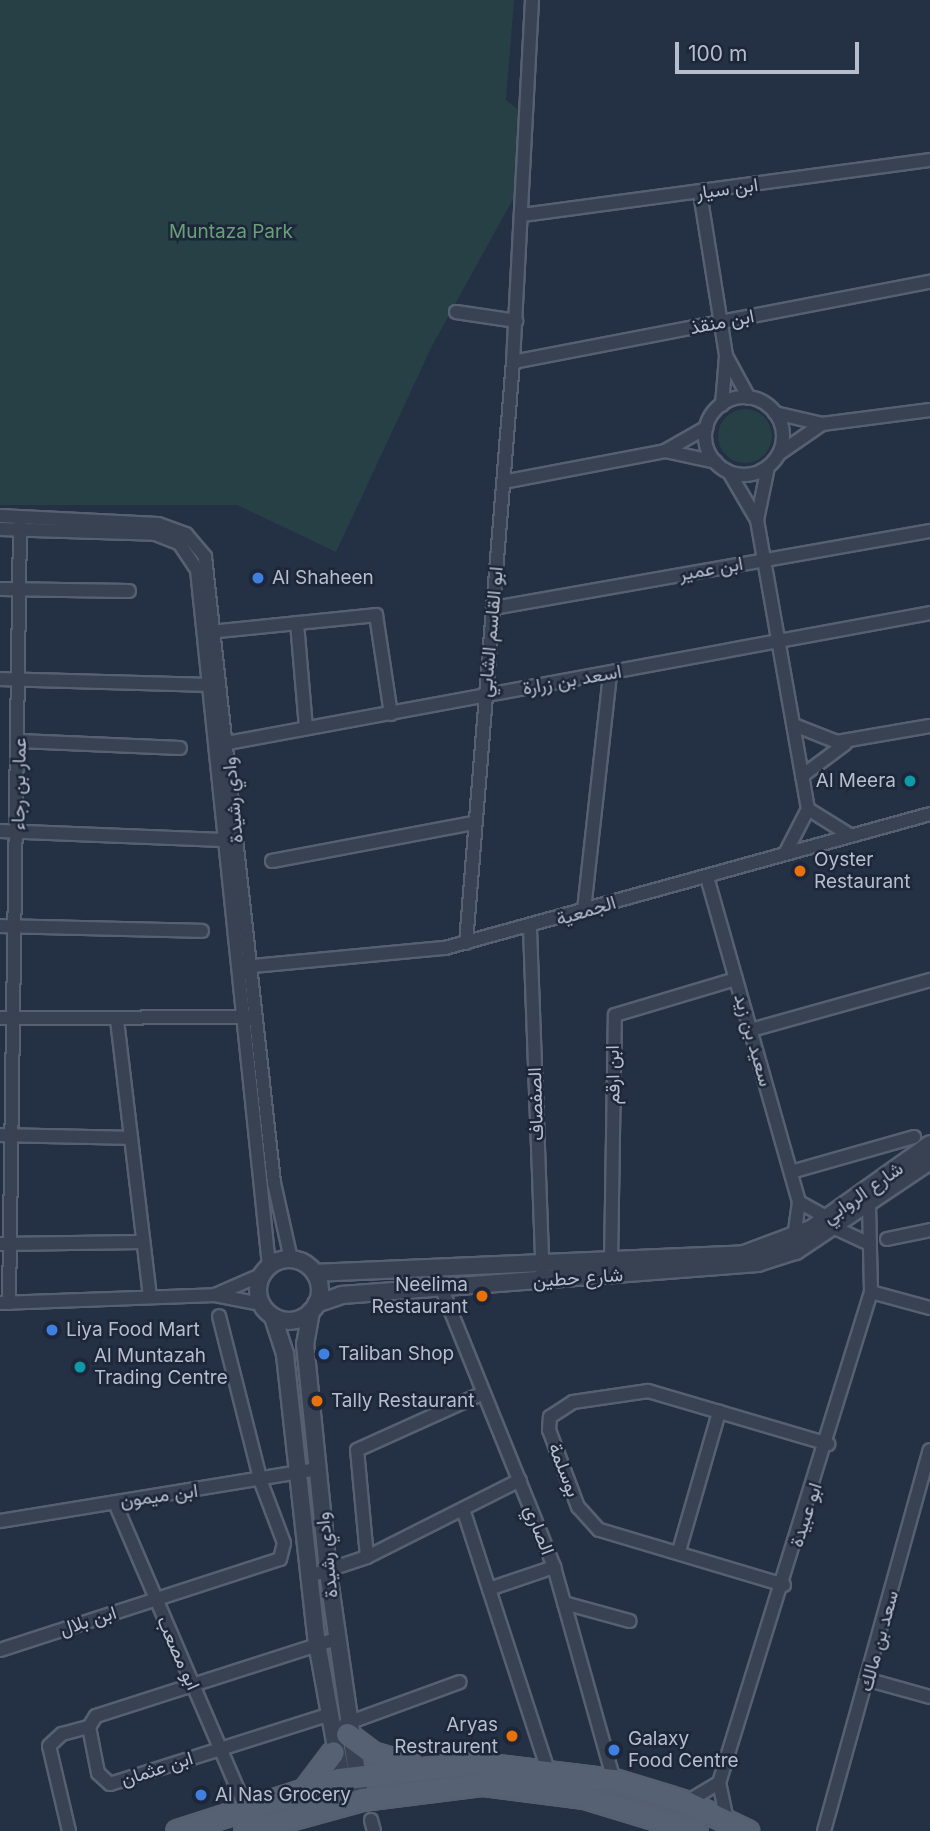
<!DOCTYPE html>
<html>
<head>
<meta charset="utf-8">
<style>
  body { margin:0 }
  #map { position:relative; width:930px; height:1831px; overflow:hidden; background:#243044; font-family:Inter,Vazirmatn,sans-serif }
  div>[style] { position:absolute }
  .green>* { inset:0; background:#264045 }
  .round { border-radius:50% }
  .roads { filter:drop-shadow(2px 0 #576071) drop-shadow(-2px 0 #576071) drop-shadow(0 2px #576071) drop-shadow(0 -2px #576071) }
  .minor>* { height:12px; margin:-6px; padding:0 6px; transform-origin:6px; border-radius:6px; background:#384253 }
  .minor>.ring { margin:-6px; padding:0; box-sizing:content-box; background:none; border:12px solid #384253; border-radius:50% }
  .tertiary>* { height:16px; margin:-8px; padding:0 8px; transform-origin:8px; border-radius:8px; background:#384253 }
  .tertiary>.ring { margin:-8px; padding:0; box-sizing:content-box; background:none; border:16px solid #384253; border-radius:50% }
  .primary>* { height:21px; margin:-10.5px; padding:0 10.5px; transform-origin:10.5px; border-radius:10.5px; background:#566173 }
  .dots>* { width:19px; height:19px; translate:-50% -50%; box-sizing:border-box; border:4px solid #1d2739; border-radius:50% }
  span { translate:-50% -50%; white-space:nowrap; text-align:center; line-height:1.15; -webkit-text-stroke:5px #1d2739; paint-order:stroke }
  .street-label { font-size:19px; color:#b6becd }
  .park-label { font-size:19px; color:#6aa079 }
  .poi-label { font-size:19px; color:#b6becd }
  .left { translate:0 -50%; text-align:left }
  .right { translate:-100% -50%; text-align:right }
  .scale { position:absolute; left:675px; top:42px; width:184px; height:32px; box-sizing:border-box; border:4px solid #b6becd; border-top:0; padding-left:9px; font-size:21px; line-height:24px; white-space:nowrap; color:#b6becd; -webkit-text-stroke:5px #1d2739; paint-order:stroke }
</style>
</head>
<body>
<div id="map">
  <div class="green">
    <div style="clip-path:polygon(0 0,514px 0,506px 100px,521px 112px,518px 190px,432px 346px,336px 552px,237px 505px,0 505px)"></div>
    <div class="round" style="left:718px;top:409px;width:54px;height:54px"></div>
  </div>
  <div class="roads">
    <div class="minor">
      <div style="left:700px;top:193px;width:165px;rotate:80.9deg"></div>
      <div style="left:726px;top:356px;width:49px;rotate:94.7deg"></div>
      <div style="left:523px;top:215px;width:411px;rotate:-7.7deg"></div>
      <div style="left:456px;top:312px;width:61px;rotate:8.5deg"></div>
      <div style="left:726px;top:356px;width:48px;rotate:61.3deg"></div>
      <div style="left:513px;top:362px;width:425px;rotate:-10.9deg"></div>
      <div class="ring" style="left:705px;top:397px;width:66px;height:66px"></div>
      <div style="left:775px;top:413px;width:48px;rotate:13.2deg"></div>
      <div style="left:822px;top:424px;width:109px;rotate:-7.4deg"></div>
      <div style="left:665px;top:451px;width:52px;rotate:12.2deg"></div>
      <div style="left:780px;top:453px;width:51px;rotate:-34.6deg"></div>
      <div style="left:729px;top:472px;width:56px;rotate:59.7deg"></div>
      <div style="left:757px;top:520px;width:293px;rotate:80deg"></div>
      <div style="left:808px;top:809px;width:48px;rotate:117.1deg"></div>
      <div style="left:503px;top:482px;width:165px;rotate:-10.8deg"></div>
      <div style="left:665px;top:451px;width:48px;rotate:-29.7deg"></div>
      <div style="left:0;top:516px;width:158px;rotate:2.9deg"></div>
      <div style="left:158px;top:524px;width:30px;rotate:20deg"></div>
      <div style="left:186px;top:534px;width:30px;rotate:50deg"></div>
      <div style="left:205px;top:557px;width:630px;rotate:83.71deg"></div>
      <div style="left:274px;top:1183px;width:78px;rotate:77.4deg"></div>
      <div style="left:757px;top:520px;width:54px;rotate:-78.3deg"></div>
      <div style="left:0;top:529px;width:155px;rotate:1.8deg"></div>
      <div style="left:155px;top:534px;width:26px;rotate:21deg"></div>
      <div style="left:179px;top:543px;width:32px;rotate:56deg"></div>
      <div style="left:197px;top:570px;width:700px;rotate:84.09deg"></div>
      <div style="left:0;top:589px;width:129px;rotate:0.9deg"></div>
      <div style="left:493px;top:608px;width:444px;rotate:-10deg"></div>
      <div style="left:297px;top:623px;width:105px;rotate:85.1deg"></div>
      <div style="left:209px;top:632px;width:168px;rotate:-5.8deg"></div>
      <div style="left:376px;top:615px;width:100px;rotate:81.4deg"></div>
      <div style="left:0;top:679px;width:214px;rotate:1.6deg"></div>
      <div style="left:794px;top:725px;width:46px;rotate:21.6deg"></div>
      <div style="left:837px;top:742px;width:94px;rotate:-9.8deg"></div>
      <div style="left:20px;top:741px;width:160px;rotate:2.5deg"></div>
      <div style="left:222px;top:744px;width:720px;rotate:-10.48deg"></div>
      <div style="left:802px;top:776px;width:54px;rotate:-36.7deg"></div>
      <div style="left:808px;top:809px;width:47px;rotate:32deg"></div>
      <div style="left:0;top:831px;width:229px;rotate:2.3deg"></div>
      <div style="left:272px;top:861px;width:206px;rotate:-10.7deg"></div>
      <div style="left:707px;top:877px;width:338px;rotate:74.2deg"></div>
      <div style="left:799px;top:1202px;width:37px;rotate:98deg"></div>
      <div style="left:584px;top:910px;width:238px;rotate:-83.7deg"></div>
      <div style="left:0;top:926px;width:202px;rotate:1.4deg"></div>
      <div style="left:530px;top:929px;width:351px;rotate:87.9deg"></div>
      <div style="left:466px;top:943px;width:583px;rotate:-85.38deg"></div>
      <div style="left:513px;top:362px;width:362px;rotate:-87deg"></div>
      <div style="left:243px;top:967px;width:203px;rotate:-5.4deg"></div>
      <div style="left:445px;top:948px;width:503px;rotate:-15.44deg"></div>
      <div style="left:0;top:1018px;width:248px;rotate:-0.2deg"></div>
      <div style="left:117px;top:1020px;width:277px;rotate:83.2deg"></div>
      <div style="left:751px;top:1030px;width:186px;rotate:-15.6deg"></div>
      <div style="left:0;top:1135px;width:130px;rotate:1.3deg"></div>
      <div style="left:791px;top:1172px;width:128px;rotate:-15.9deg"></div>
      <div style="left:799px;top:1202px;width:33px;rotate:29deg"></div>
      <div style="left:833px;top:1227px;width:38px;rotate:25deg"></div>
      <div style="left:887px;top:1239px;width:44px;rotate:-11.8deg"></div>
      <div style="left:0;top:1244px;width:142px;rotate:-0.8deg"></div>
      <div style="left:611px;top:1263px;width:248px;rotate:-89.1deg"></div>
      <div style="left:615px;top:1015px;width:126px;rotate:-16.6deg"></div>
      <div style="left:435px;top:1272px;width:318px;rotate:68deg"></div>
      <div style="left:554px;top:1567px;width:221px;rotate:74.3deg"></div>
      <div style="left:871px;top:1292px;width:61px;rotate:15.2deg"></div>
      <div style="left:215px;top:1295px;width:50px;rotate:-23.5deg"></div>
      <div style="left:0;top:1303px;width:215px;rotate:-2.1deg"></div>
      <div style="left:215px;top:1295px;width:47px;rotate:11.1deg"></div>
      <div style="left:9px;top:1303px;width:780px;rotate:-89.19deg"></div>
      <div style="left:115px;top:1503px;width:325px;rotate:66.8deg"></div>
      <div style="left:463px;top:1509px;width:272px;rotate:72deg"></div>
      <div style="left:0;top:1521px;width:322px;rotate:-9.3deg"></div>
      <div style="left:679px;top:1551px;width:145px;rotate:-73.9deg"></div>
      <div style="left:367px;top:1557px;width:107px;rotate:-95.3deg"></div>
      <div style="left:357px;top:1450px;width:138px;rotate:-24.3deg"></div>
      <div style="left:310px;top:1576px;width:60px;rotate:-18.4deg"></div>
      <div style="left:367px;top:1557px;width:171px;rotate:-26.7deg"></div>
      <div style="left:784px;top:1585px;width:193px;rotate:-163.4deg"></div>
      <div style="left:599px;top:1530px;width:31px;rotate:-132deg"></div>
      <div style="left:578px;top:1507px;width:82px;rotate:-110.6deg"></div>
      <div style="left:549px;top:1430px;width:13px;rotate:-86deg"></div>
      <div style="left:550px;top:1417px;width:27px;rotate:-33deg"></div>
      <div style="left:573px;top:1402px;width:76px;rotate:-8.3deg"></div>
      <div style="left:648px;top:1391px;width:188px;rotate:16.4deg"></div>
      <div style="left:489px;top:1589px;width:69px;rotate:-18.7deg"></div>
      <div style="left:564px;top:1603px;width:68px;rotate:15.3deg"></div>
      <div style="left:0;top:1650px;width:294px;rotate:-18deg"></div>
      <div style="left:280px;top:1559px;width:16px;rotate:-76deg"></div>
      <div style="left:284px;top:1543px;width:65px;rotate:-110.7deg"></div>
      <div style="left:261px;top:1482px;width:171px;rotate:-104.2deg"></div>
      <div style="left:869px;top:1680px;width:63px;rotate:15.6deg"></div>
      <div style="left:345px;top:1724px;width:122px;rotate:-20.1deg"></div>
      <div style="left:89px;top:1727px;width:47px;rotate:78.9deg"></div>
      <div style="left:98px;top:1773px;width:16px;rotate:43deg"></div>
      <div style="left:110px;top:1784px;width:229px;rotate:-17.6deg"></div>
      <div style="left:89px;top:1727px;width:13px;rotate:-58deg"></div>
      <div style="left:96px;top:1716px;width:252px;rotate:-17.8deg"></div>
      <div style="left:687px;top:1802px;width:37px;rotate:-31deg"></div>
      <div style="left:371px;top:1820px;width:11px;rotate:75deg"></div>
      <div style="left:727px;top:1820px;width:38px;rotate:-102deg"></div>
      <div style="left:719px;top:1783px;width:514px;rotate:-72.8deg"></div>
      <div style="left:871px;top:1292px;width:87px;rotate:-91.3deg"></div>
      <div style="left:69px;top:1831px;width:87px;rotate:-103.2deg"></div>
      <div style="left:49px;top:1746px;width:18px;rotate:-43deg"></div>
      <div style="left:62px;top:1734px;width:28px;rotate:-15deg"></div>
      <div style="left:824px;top:1831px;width:395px;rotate:-74.5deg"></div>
    </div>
    <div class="tertiary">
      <div class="ring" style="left:258px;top:1259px;width:46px;height:46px"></div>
      <div style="left:315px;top:1273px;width:429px;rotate:-2.5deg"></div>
      <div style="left:744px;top:1254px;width:72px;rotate:-20.5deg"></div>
      <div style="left:811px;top:1229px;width:146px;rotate:-35.5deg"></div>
      <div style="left:316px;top:1304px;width:28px;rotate:-19deg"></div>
      <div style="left:342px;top:1295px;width:417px;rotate:-4.4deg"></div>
      <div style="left:758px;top:1263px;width:40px;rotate:-18deg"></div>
      <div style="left:796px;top:1251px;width:161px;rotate:-33.9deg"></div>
      <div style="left:311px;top:1311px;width:34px;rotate:100deg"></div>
      <div style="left:305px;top:1344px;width:229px;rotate:84.2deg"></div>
      <div style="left:328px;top:1572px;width:217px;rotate:81.8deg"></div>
      <div style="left:273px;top:1317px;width:40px;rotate:72deg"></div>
      <div style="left:285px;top:1355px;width:290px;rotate:83.7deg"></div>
      <div style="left:317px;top:1643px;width:163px;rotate:79.7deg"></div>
    </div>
    <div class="primary">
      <div style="left:347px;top:1734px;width:31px;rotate:37deg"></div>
      <div style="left:372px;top:1753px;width:40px;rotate:16deg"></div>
      <div style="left:305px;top:1789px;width:46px;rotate:-52.9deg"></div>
      <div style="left:177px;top:1831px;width:170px;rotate:-17.8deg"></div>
      <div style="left:339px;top:1779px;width:135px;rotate:-6.8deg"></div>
      <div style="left:473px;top:1763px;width:142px;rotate:6.9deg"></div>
      <div style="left:614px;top:1780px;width:75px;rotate:17deg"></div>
      <div style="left:686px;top:1802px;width:68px;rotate:25.4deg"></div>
      <div style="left:245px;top:1831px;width:121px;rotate:-15.3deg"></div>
      <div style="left:362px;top:1799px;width:122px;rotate:-7.1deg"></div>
      <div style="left:483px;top:1784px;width:102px;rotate:7.3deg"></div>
      <div style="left:584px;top:1797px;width:117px;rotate:16.9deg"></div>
    </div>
  </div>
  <div class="dots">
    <div style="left:258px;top:578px;background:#3f7fe0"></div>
    <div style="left:910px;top:781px;background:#0f9aa8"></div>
    <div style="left:800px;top:871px;background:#e8710a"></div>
    <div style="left:482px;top:1296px;background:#e8710a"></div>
    <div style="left:52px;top:1330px;background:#3f7fe0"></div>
    <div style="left:324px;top:1354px;background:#3f7fe0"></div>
    <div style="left:80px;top:1367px;background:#0f9aa8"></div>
    <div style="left:317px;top:1401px;background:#e8710a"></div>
    <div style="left:512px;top:1736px;background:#e8710a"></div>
    <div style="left:614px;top:1750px;background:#3f7fe0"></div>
    <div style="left:201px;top:1795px;background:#3f7fe0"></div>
  </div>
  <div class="street-label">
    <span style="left:727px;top:189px;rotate:-8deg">ابن سيار</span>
    <span style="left:722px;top:322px;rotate:-11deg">ابن منقذ</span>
    <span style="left:711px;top:569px;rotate:-10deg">ابن عمير</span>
    <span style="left:491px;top:632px;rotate:-85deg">ابو القاسم الشابي</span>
    <span style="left:572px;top:680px;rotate:-10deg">اسعد بن زرارة</span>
    <span style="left:19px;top:784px;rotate:-89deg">عمار بن رجاء</span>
    <span style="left:233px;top:800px;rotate:-95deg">وادي رشيدة</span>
    <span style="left:586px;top:911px;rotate:-17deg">الجمعية</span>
    <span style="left:753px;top:1040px;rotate:74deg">سعيد بن زيد</span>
    <span style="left:613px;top:1075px;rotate:-91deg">ابن ارقم</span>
    <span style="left:536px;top:1104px;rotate:-92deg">الصفصاف</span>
    <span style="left:863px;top:1193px;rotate:-35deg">شارع الروابي</span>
    <span style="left:578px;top:1278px;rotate:-4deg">شارع حطين</span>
    <span style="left:564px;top:1470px;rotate:69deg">بوسلمة</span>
    <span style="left:159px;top:1496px;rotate:-8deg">ابن ميمون</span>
    <span style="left:806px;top:1515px;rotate:-72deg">ابو عبيدة</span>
    <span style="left:539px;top:1530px;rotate:69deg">الصاري</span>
    <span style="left:327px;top:1555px;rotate:-96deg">وادي رشيدة</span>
    <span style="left:88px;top:1621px;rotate:-18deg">ابن بلال</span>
    <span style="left:879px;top:1641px;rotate:-75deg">سعد بن مالك</span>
    <span style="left:178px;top:1653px;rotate:66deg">ابو مصعب</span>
    <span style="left:157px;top:1769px;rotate:-18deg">ابن عثمان</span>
  </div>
  <div class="park-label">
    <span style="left:231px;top:232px">Muntaza Park</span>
  </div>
  <div class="poi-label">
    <span class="left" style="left:272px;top:578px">Al Shaheen</span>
    <span class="right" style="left:896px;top:781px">Al Meera</span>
    <span class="left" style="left:814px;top:871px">Oyster<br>Restaurant</span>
    <span class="right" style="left:468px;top:1296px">Neelima<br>Restaurant</span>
    <span class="left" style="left:66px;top:1330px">Liya Food Mart</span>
    <span class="left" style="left:338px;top:1354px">Taliban Shop</span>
    <span class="left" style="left:94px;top:1367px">Al Muntazah<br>Trading Centre</span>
    <span class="left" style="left:331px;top:1401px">Tally Restaurant</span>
    <span class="right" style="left:498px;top:1736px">Aryas<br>Restraurent</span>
    <span class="left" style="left:628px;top:1750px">Galaxy<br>Food Centre</span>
    <span class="left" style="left:215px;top:1795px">Al Nas Grocery</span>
  </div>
  <div class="scale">100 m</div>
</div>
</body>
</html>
